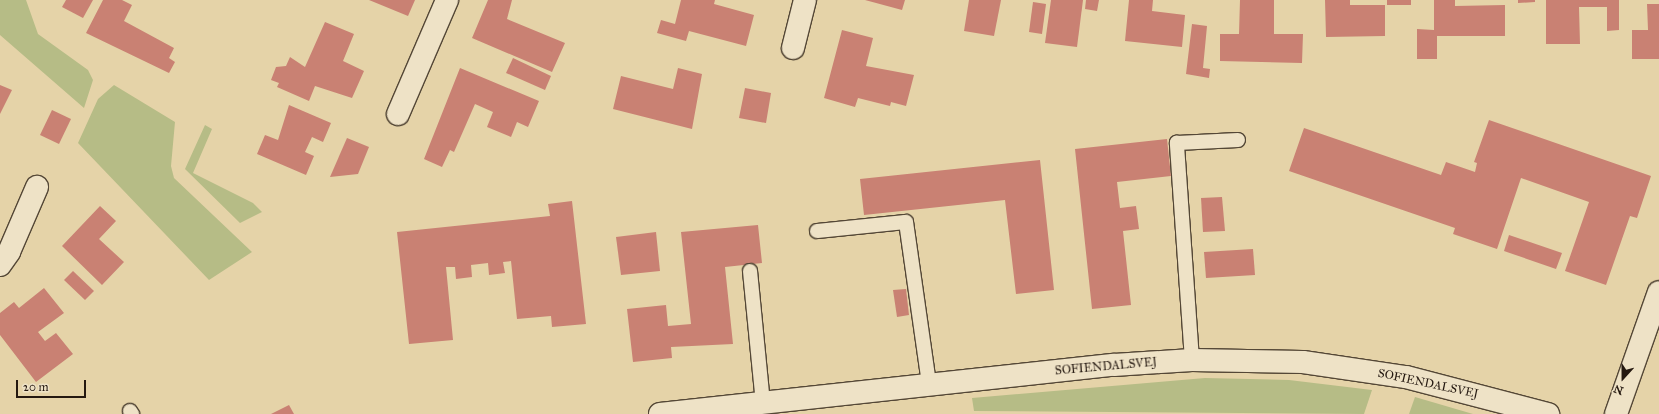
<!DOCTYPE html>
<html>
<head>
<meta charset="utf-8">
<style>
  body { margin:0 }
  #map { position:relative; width:1659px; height:414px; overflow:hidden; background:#e5d3a8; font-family:"IM FELL Great Primer",serif }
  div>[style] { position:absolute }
  .green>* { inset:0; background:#b6bc86 }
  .building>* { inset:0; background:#c98173 }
  .roads { filter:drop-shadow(1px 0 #544736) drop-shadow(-1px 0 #544736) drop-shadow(0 1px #544736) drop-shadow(0 -1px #544736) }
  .service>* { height:14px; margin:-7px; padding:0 7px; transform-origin:7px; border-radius:7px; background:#eee2c6 }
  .minor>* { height:22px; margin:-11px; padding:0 11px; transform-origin:11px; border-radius:11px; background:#eee2c6 }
  .tertiary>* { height:22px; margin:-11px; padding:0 11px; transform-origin:11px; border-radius:11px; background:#eee2c6 }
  span { translate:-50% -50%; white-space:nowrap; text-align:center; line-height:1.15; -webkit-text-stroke:3px #eee2c6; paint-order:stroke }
  .street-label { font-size:12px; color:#241810 }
  .north { position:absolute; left:1603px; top:358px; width:40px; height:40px; -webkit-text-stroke:3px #eee2c6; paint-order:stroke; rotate:201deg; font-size:11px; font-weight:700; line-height:16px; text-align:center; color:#241810 }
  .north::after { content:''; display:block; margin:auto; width:14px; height:18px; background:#241810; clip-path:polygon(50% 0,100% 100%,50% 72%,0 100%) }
  .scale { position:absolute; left:16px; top:380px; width:70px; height:18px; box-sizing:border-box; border:2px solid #241810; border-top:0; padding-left:5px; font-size:12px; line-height:14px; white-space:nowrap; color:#241810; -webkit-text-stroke:3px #eee2c6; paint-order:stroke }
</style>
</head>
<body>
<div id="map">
  <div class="green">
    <div style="clip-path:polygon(0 0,26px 0,38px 34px,88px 70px,93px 80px,84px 108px,0 35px)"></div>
    <div style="clip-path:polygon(114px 85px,175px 122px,171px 166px,174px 178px,252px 252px,209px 280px,78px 143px,98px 99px)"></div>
    <div style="clip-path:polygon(205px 125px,212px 129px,193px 173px,253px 203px,262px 212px,240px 223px,185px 169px)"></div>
    <div style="clip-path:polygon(1205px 378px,1289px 380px,1372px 390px,1364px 414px,974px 411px,972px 398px)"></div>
    <div style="clip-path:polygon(1415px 397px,1473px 414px,1409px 414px)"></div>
  </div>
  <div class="building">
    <div style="clip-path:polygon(66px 0,93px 0,83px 18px,62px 7px)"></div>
    <div style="clip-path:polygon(103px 0,122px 0,132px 5px,124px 21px,174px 48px,169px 58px,175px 62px,169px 73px,86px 33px)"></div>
    <div style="clip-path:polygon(369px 0,415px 0,408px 16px)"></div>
    <div style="clip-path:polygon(488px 0,512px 0,507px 19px,565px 43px,552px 72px,472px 38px)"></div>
    <div style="clip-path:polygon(681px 0,715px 0,714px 4px,754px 15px,746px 46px,689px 31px,686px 41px,657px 33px,661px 20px,675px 24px)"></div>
    <div style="clip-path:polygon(865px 0,905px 0,902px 10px)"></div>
    <div style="clip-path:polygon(969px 0,1001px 0,994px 36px,964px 31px)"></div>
    <div style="clip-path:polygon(1051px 0,1083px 0,1077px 47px,1045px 43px)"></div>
    <div style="clip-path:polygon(1086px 0,1099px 0,1097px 11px,1085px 9px)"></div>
    <div style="clip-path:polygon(1129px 0,1153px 0,1152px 11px,1185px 15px,1182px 47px,1125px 41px)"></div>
    <div style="clip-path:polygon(1240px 0,1274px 0,1274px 34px,1303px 34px,1302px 63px,1220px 61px,1220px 34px,1239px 34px)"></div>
    <div style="clip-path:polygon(1325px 0,1350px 0,1350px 5px,1385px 5px,1385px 36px,1326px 37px)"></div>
    <div style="clip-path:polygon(1387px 0,1411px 0,1411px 5px,1387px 5px)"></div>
    <div style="clip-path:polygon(1434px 0,1455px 0,1455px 6px,1505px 5px,1505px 36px,1437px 36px,1437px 59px,1417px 59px,1417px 29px,1434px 30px)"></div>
    <div style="clip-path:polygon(1518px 0,1535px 0,1535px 2px,1518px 3px)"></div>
    <div style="clip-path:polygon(1546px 0,1619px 0,1619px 30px,1607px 31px,1607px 7px,1579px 7px,1580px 44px,1546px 44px)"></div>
    <div style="clip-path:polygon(1033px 2px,1046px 4px,1042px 34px,1029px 32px)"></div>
    <div style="clip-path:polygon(1647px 4px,1659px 4px,1659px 59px,1632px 59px,1632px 30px,1648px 30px)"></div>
    <div style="clip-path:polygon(325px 22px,354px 34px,343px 61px,364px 71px,352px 98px,315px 86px,309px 101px,277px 87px,279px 83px,271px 80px,276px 67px,286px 66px,290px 57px,305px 67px)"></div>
    <div style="clip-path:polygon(1192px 24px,1207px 26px,1203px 68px,1210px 69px,1209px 78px,1186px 74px)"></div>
    <div style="clip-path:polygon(842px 30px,873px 38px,866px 66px,914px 75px,906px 106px,891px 102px,890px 106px,858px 98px,855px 107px,824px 98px)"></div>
    <div style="clip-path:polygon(513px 58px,551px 76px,545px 90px,506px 73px)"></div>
    <div style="clip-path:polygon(460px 68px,539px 101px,528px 127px,517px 122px,511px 137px,487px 127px,493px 112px,475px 104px,454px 152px,450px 150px,442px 167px,424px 159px)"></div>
    <div style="clip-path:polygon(678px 68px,702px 74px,692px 129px,613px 109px,621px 76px,673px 89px)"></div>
    <div style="clip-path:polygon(0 85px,12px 90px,0 114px)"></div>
    <div style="clip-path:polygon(745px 88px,771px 93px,766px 123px,739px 118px)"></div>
    <div style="clip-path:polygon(289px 105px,331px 123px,323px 142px,312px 137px,305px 152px,314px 156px,306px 175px,257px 154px,265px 135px,278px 140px)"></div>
    <div style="clip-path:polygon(52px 110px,71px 119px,59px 144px,40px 135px)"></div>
    <div style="clip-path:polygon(1489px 120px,1651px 176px,1637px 218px,1630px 216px,1606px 285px,1565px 271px,1589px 202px,1521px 178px,1497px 249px,1453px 234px,1455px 228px,1289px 171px,1304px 128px,1441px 175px,1446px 162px,1475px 172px,1477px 163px,1474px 162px)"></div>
    <div style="clip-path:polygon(347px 138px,369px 147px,358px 174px,330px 177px)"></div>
    <div style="clip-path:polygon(1167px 139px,1171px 176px,1117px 182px,1120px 208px,1136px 206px,1139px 229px,1123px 231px,1131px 305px,1092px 309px,1075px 149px)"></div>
    <div style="clip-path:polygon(1040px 160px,1054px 290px,1016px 294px,1005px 200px,864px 215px,860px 179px)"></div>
    <div style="clip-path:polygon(1222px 197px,1225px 231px,1203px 232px,1201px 198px)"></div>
    <div style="clip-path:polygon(572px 201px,586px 324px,552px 327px,551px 316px,517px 319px,511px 261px,503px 262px,505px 273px,489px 275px,488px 263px,471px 265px,472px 277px,456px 279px,455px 267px,446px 267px,453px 340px,409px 344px,397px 232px,550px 216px,548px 204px)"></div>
    <div style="clip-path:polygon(100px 206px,116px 221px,99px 239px,124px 262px,102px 285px,62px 246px)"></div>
    <div style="clip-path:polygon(758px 225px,762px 263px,725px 267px,733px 344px,671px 347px,672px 358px,633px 362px,627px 309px,666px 305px,668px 326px,691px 324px,681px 232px)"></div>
    <div style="clip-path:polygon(656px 232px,660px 271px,621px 275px,616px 237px)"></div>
    <div style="clip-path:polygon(1509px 235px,1562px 253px,1556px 269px,1504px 251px)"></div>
    <div style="clip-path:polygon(1253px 249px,1255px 275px,1206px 278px,1204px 252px)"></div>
    <div style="clip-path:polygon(73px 271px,94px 291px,85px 300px,64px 280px)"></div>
    <div style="clip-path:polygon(44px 288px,64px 313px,38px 332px,45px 341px,56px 333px,73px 354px,36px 382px,0 335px,0 313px,14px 302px,19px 308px)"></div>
    <div style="clip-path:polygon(906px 289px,909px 315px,897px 317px,893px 290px)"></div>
    <div style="clip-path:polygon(289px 405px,294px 414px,271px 414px)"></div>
  </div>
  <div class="roads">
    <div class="service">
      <div style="left:817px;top:231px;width:89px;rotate:-5.8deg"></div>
      <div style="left:906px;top:222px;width:164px;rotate:81.9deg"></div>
      <div style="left:750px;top:271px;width:133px;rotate:84.4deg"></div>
      <div style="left:1192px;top:360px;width:218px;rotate:-94deg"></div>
      <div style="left:1177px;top:143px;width:61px;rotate:-2.8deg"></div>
      <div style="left:130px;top:411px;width:4px;rotate:56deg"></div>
    </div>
    <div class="minor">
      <div style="left:793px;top:48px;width:49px;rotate:-76deg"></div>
      <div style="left:398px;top:114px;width:124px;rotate:-66.7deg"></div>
      <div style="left:0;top:265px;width:16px;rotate:-55deg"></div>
      <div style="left:9px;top:252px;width:71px;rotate:-66.7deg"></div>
      <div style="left:1616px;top:414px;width:129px;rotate:-70.6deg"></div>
    </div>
    <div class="tertiary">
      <div style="left:660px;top:414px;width:457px;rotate:-6.2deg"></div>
      <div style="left:1114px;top:365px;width:78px;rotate:-3.7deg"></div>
      <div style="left:1192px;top:360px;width:111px;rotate:1deg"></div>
      <div style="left:1303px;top:362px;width:104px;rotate:8.3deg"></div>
      <div style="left:1406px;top:377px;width:147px;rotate:14.6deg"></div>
    </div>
  </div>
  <div class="street-label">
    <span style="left:1106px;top:367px;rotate:-5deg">SOFIENDALSVEJ</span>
    <span style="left:1428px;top:384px;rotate:12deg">SOFIENDALSVEJ</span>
  </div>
  <div class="north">N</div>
  <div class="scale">20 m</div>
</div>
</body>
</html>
